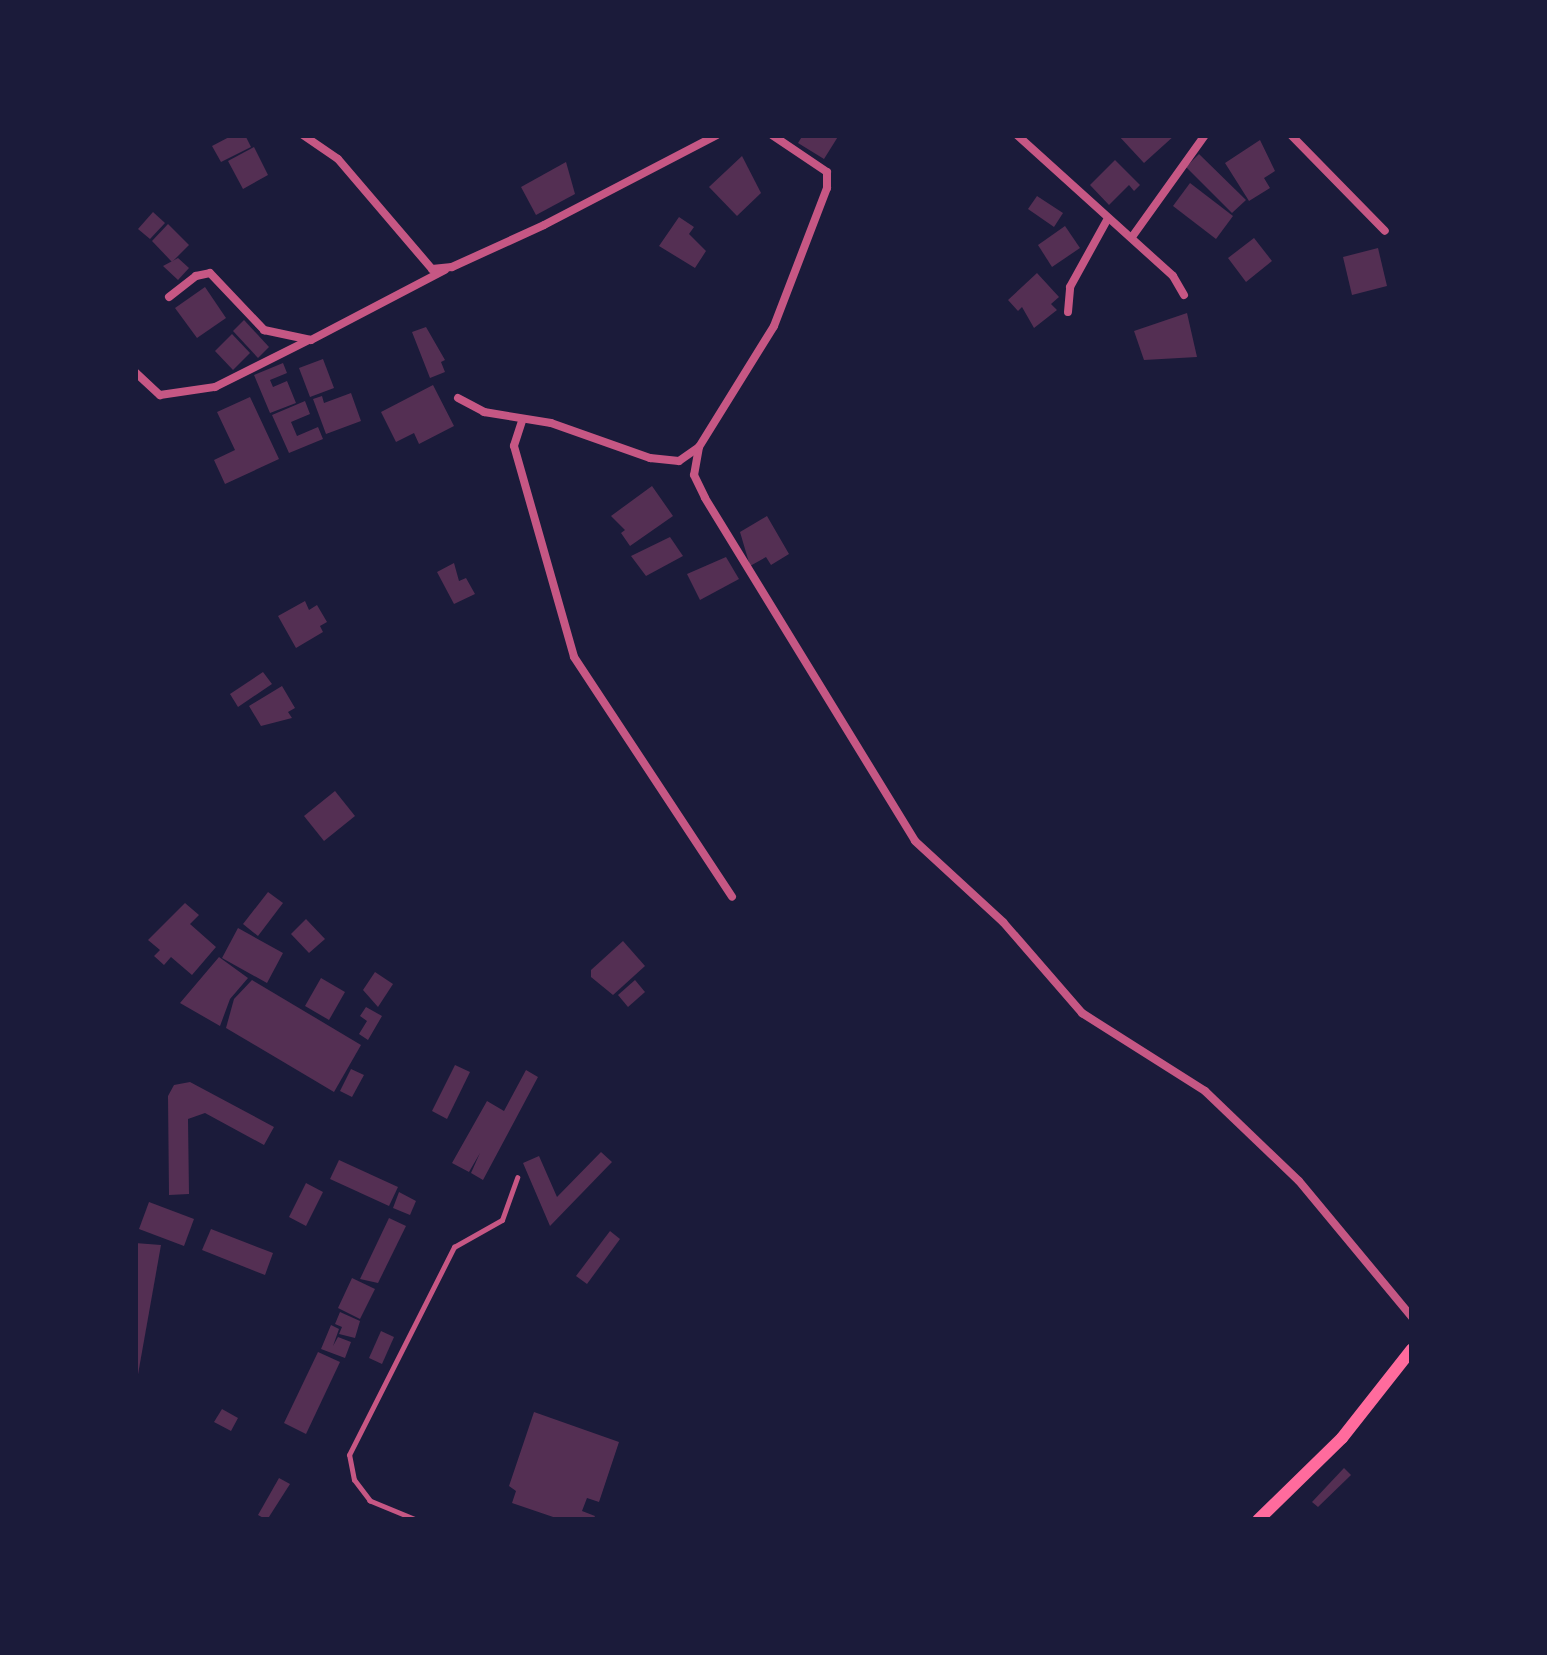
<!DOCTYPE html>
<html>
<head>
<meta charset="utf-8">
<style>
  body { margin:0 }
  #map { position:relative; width:1547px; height:1655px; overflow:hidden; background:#1b1b3a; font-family:"Golos Text",sans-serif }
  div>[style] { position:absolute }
  .building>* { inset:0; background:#542f53 }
  .service>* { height:4.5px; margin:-2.25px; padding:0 2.25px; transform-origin:2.25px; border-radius:2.25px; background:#c65784 }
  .minor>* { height:8px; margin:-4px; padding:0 4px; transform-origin:4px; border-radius:4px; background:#c65784 }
  .secondary>* { height:12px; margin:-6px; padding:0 6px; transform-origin:6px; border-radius:6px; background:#ff6b9d }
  span { translate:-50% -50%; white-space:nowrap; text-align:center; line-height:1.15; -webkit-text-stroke:12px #1b1b3a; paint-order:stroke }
  .frame { position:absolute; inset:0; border:138px solid #1b1b3a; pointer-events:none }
</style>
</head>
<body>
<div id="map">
  <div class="building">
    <div style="clip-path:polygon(233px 135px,245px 135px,251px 147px,221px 162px,212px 146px)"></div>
    <div style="clip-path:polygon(803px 135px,839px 135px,824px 159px,798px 143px)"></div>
    <div style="clip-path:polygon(1118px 135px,1175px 135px,1144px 163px)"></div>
    <div style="clip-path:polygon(1260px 140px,1275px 171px,1264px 178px,1270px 188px,1249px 201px,1225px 163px)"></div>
    <div style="clip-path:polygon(254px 147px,268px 175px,243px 189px,228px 161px)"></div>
    <div style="clip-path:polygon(1199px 154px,1246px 200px,1232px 213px,1186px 167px)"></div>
    <div style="clip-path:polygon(742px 156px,761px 193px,737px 216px,709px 187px)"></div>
    <div style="clip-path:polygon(1115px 160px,1140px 185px,1134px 191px,1129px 185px,1109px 205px,1090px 185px)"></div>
    <div style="clip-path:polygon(566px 162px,575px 194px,536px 215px,521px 187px)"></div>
    <div style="clip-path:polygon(1190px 183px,1233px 216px,1216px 239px,1173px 206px)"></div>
    <div style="clip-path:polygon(1037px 196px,1063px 213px,1054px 227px,1028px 209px)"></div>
    <div style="clip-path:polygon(153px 212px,165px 223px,150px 239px,138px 229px)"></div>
    <div style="clip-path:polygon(679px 217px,694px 227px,689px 234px,706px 251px,695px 268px,659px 246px)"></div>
    <div style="clip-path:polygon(168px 224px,189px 245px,172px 262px,152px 241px)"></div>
    <div style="clip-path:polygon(1065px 226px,1080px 248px,1052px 267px,1038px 245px)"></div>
    <div style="clip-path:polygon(1254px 238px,1272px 261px,1246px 282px,1228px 258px)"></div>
    <div style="clip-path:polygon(1378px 248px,1387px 286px,1352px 295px,1343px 257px)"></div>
    <div style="clip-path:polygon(178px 258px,189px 268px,178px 280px,163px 266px)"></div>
    <div style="clip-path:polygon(1037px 273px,1059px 297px,1051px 304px,1057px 310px,1034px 328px,1022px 307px,1018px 311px,1008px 300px)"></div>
    <div style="clip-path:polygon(205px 287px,226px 318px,197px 338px,175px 308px)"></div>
    <div style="clip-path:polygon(1187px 313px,1197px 357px,1144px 360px,1134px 331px)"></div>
    <div style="clip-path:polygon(244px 320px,269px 347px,258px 358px,233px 331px)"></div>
    <div style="clip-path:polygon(426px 327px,445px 360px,441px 362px,445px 372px,430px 378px,412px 332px)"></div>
    <div style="clip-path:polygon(232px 334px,250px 353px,233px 370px,215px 351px)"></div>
    <div style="clip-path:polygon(323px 359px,334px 388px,310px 397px,299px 368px)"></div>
    <div style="clip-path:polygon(283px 363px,287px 373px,270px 380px,273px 387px,287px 381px,296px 403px,270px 413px,254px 375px)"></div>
    <div style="clip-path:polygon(433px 385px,454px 426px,419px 444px,414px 433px,396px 442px,381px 412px)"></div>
    <div style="clip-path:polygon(351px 393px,361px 421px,326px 434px,313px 399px,322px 396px,324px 403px)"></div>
    <div style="clip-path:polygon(250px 397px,279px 459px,225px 484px,214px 460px,235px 450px,217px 412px)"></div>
    <div style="clip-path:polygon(305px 401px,310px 414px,291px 422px,297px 436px,318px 427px,323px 439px,289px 453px,272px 415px)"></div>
    <div style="clip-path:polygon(652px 486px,673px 516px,630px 546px,621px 533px,625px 530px,611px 516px)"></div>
    <div style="clip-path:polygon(767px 516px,789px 554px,771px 565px,766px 557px,750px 566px,740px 532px)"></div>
    <div style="clip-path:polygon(670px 537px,683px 556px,646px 576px,631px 556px)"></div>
    <div style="clip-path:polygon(726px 557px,739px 579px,700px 600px,687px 574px)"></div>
    <div style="clip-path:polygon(454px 563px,459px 581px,466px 578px,475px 594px,454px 604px,437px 572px)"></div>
    <div style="clip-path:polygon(305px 601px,309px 610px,317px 605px,327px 622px,320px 626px,323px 632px,296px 648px,278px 616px)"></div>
    <div style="clip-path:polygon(263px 672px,272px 684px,238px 707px,230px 694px)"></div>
    <div style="clip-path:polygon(282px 686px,295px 708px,288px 712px,292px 718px,261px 726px,249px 706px)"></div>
    <div style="clip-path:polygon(335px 791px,355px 816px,324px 841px,304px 816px)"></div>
    <div style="clip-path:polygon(268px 892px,283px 903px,258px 936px,243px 924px)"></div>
    <div style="clip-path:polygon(185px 903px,199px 915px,190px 924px,216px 947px,192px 975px,171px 957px,164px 965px,154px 956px,160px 950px,148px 940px)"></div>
    <div style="clip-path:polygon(306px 919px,325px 939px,309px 953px,291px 934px)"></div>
    <div style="clip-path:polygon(238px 928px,283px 953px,267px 983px,222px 958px)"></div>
    <div style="clip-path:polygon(623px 941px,645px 966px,613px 995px,591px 977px,591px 970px)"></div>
    <div style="clip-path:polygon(219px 957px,248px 978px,230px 999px,220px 1026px,180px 1003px)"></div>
    <div style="clip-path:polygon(375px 972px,393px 984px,378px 1007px,363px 990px)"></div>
    <div style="clip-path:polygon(321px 978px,345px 992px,329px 1020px,305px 1006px)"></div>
    <div style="clip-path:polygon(252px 980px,361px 1045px,334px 1092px,226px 1028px,234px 999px)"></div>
    <div style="clip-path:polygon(635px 980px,645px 992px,628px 1007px,618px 995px)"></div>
    <div style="clip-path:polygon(366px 1007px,382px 1016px,368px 1040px,359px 1034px,367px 1021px,360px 1016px)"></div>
    <div style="clip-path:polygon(455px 1065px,470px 1072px,447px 1119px,432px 1111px)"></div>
    <div style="clip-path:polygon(351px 1069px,364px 1075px,352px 1097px,340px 1091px)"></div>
    <div style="clip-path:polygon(526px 1070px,538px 1077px,483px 1180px,471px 1173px,480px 1153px,469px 1172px,452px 1163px,487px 1101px,504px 1111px)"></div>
    <div style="clip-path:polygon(190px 1082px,274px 1127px,264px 1145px,205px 1113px,188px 1119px,189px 1194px,169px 1195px,168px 1096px,174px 1085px)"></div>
    <div style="clip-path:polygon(601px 1152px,612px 1162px,550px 1226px,523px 1163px,539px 1156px,557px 1197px)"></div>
    <div style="clip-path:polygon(339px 1160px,398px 1187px,389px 1206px,330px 1179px)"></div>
    <div style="clip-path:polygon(306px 1183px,323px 1192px,306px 1226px,289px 1217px)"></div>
    <div style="clip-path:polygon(399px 1192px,416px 1201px,410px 1215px,393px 1208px)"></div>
    <div style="clip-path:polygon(149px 1202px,194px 1219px,184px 1246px,139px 1229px)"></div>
    <div style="clip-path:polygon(389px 1218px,406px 1226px,378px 1283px,360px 1279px)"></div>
    <div style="clip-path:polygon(211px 1229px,273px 1253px,265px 1275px,202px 1250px)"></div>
    <div style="clip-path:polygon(610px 1231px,620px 1239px,587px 1284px,576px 1276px)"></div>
    <div style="clip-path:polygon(135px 1243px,161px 1245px,137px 1380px,135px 1380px)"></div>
    <div style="clip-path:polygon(352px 1278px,375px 1289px,360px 1319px,338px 1308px)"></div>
    <div style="clip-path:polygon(340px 1312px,360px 1321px,355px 1338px,339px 1334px,342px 1327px,335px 1324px)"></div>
    <div style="clip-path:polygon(331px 1325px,339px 1329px,333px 1346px,338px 1337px,351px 1342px,345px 1358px,321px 1349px)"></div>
    <div style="clip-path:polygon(381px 1331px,394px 1337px,382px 1364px,369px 1358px)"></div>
    <div style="clip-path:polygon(318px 1352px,340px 1362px,306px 1434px,284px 1423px)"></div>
    <div style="clip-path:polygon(222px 1409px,238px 1418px,231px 1431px,214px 1422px)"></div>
    <div style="clip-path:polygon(534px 1412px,619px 1442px,599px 1502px,587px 1498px,582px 1511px,595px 1516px,593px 1520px,562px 1520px,512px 1503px,516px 1491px,509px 1486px)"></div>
    <div style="clip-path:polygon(1344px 1468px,1351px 1475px,1318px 1507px,1312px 1502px)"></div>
    <div style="clip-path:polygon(279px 1478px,290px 1484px,267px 1520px,258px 1515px)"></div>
  </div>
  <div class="service">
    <div style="left:416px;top:1520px;width:50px;rotate:-157.6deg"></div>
    <div style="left:370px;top:1501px;width:26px;rotate:-127deg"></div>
    <div style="left:354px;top:1480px;width:25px;rotate:-101deg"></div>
    <div style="left:349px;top:1455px;width:233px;rotate:-63.2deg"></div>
    <div style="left:454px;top:1247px;width:55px;rotate:-29.4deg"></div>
    <div style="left:502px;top:1220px;width:45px;rotate:-70.3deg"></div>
  </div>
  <div class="minor">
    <div style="left:303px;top:135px;width:42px;rotate:34.4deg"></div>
    <div style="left:338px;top:159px;width:145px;rotate:49.5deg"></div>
    <div style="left:432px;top:269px;width:20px;rotate:-6deg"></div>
    <div style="left:452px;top:267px;width:101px;rotate:-24.5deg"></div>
    <div style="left:544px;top:225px;width:195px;rotate:-27.5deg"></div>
    <div style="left:1017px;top:135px;width:210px;rotate:42.1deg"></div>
    <div style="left:1173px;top:276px;width:22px;rotate:60deg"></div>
    <div style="left:1291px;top:135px;width:134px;rotate:45.6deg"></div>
    <div style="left:1132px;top:237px;width:125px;rotate:-54.4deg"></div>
    <div style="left:169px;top:297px;width:34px;rotate:-38deg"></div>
    <div style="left:196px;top:276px;width:14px;rotate:-12deg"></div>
    <div style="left:210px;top:273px;width:79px;rotate:46.5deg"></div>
    <div style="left:264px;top:330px;width:48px;rotate:12deg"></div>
    <div style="left:311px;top:340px;width:151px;rotate:-27.6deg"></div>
    <div style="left:1068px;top:312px;width:25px;rotate:-85deg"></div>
    <div style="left:1070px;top:287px;width:77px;rotate:-61.1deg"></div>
    <div style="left:135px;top:372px;width:34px;rotate:43deg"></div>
    <div style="left:160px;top:395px;width:56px;rotate:-8.3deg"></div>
    <div style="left:215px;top:387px;width:105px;rotate:-26.6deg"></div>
    <div style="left:458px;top:398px;width:30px;rotate:28deg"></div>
    <div style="left:484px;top:412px;width:68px;rotate:9.3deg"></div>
    <div style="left:551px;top:423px;width:105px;rotate:19.5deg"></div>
    <div style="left:650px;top:458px;width:29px;rotate:6deg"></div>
    <div style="left:679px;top:461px;width:24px;rotate:-35deg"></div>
    <div style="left:699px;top:447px;width:142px;rotate:-58.2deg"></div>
    <div style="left:774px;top:326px;width:148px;rotate:-69deg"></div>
    <div style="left:827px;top:188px;width:16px;rotate:-90deg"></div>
    <div style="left:827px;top:172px;width:66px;rotate:-146.1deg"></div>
    <div style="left:522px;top:421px;width:26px;rotate:108deg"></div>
    <div style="left:514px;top:446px;width:219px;rotate:74.1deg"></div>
    <div style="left:574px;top:657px;width:287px;rotate:56.6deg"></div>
    <div style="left:699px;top:447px;width:28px;rotate:100deg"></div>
    <div style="left:694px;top:475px;width:25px;rotate:64deg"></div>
    <div style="left:705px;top:498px;width:402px;rotate:58.5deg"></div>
    <div style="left:915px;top:841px;width:120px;rotate:42.6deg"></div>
    <div style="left:1003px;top:922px;width:121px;rotate:49deg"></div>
    <div style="left:1082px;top:1013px;width:146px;rotate:32.4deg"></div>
    <div style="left:1205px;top:1091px;width:130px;rotate:43.8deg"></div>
    <div style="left:1299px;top:1181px;width:177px;rotate:50.3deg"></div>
  </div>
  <div class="secondary">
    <div style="left:1258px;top:1520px;width:117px;rotate:-44.3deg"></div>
    <div style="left:1342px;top:1438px;width:113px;rotate:-51.8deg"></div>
  </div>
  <div class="frame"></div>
</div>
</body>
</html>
